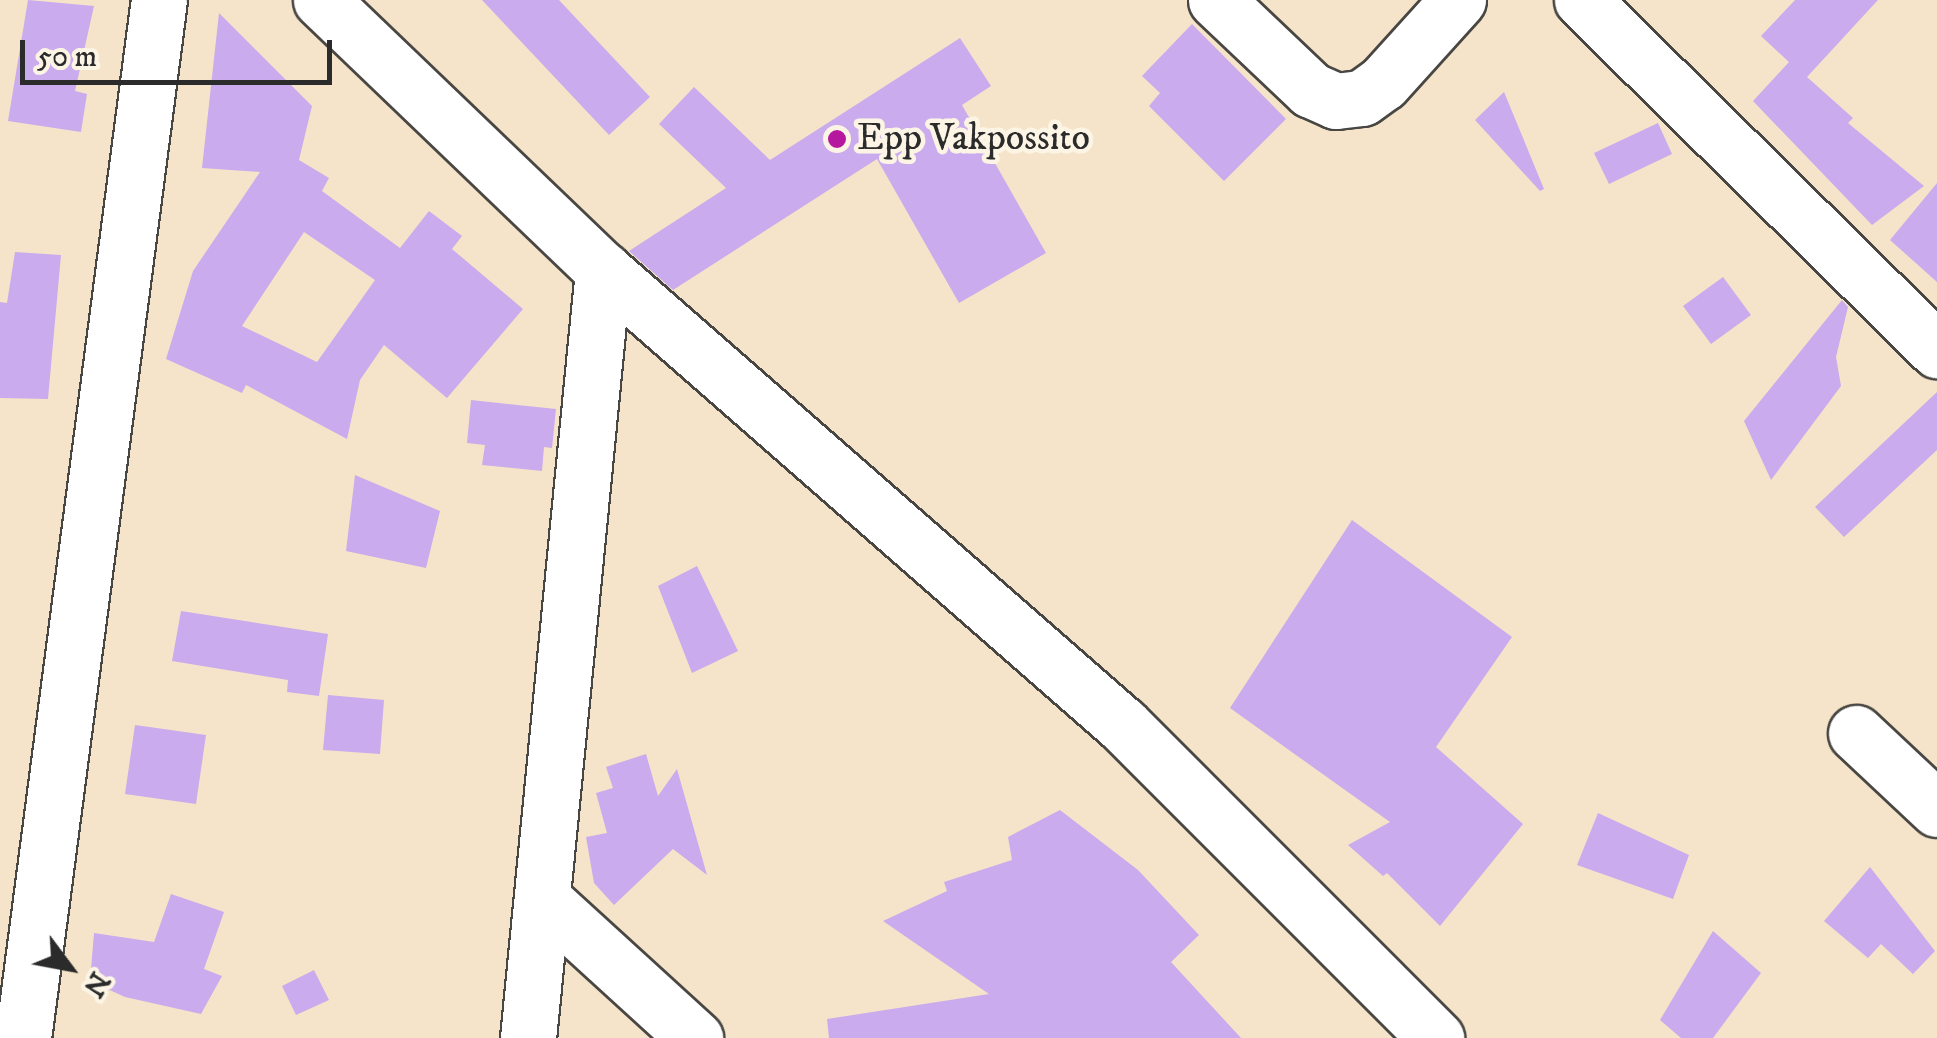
<!DOCTYPE html>
<html>
<head>
<meta charset="utf-8">
<style>
  body { margin:0 }
  #map { position:relative; width:1937px; height:1038px; overflow:hidden; background:#f5e4c9; font-family:"IM FELL DW Pica",serif }
  div>[style] { position:absolute }
  .building>* { inset:0; background:#caabed }
  .roads { filter:drop-shadow(2px 0 #494743) drop-shadow(-2px 0 #494743) drop-shadow(0 2px #494743) drop-shadow(0 -2px #494743) }
  .minor>* { height:55px; margin:-27.5px; padding:0 27.5px; transform-origin:27.5px; border-radius:27.5px; background:#fff }
  .dots>* { width:28px; height:28px; translate:-50% -50%; box-sizing:border-box; border:5px solid #fcf5e5; border-radius:50% }
  span { translate:-50% -50%; white-space:nowrap; text-align:center; line-height:1.15; -webkit-text-stroke:9px #fcf5e5; paint-order:stroke }
  .poi-label { font-size:38px; color:#2b2b2b }
  .left { translate:0 -50%; text-align:left }
  .north { position:absolute; left:20px; top:918px; width:100px; height:100px; -webkit-text-stroke:8px #fcf5e5; paint-order:stroke; rotate:122deg; font-size:28px; font-weight:700; line-height:40px; text-align:center; color:#2b2b2b }
  .north::after { content:''; display:block; margin:auto; width:35px; height:45px; background:#2b2b2b; clip-path:polygon(50% 0,100% 100%,50% 72%,0 100%) }
  .scale { position:absolute; left:20px; top:40px; width:312px; height:45px; box-sizing:border-box; border:5px solid #2b2b2b; border-top:0; padding-left:12px; font-size:30px; line-height:35px; white-space:nowrap; color:#2b2b2b; -webkit-text-stroke:8px #fcf5e5; paint-order:stroke }
</style>
</head>
<body>
<div id="map">
  <div class="building">
    <div style="clip-path:polygon(28px 0,94px 6px,75px 91px,87px 94px,81px 132px,8px 121px)"></div>
    <div style="clip-path:polygon(482px 0,559px 0,650px 97px,609px 135px)"></div>
    <div style="clip-path:polygon(1795px 0,1878px 0,1807px 77px,1853px 118px,1848px 123px,1924px 186px,1872px 225px,1753px 101px,1789px 62px,1761px 36px)"></div>
    <div style="clip-path:polygon(evenodd,219px 13px,312px 106px,299px 160px,329px 178px,322px 191px,400px 248px,429px 211px,462px 236px,452px 249px,523px 309px,447px 398px,384px 345px,360px 380px,347px 439px,246px 385px,242px 393px,166px 359px,193px 271px,260px 172px,202px 168px,219px 13px,304px 232px,375px 280px,317px 362px,242px 326px,304px 232px)"></div>
    <div style="clip-path:polygon(1192px 24px,1286px 119px,1224px 181px,1149px 106px,1160px 93px,1142px 76px)"></div>
    <div style="clip-path:polygon(960px 38px,991px 86px,962px 105px,1046px 253px,959px 303px,877px 159px,673px 290px,629px 251px,726px 188px,659px 124px,694px 87px,770px 160px)"></div>
    <div style="clip-path:polygon(1504px 92px,1544px 189px,1540px 191px,1475px 120px)"></div>
    <div style="clip-path:polygon(1658px 123px,1672px 154px,1609px 184px,1594px 153px)"></div>
    <div style="clip-path:polygon(1937px 183px,1937px 282px,1890px 240px)"></div>
    <div style="clip-path:polygon(15px 252px,61px 255px,48px 399px,0 398px,0 302px,7px 303px)"></div>
    <div style="clip-path:polygon(1723px 277px,1751px 315px,1711px 344px,1683px 306px)"></div>
    <div style="clip-path:polygon(1842px 300px,1848px 307px,1836px 357px,1841px 386px,1771px 480px,1744px 421px)"></div>
    <div style="clip-path:polygon(1937px 392px,1937px 450px,1844px 537px,1815px 507px)"></div>
    <div style="clip-path:polygon(471px 400px,556px 409px,552px 448px,544px 447px,542px 471px,482px 465px,485px 445px,467px 443px)"></div>
    <div style="clip-path:polygon(355px 475px,440px 511px,426px 568px,346px 551px)"></div>
    <div style="clip-path:polygon(1352px 520px,1512px 637px,1436px 747px,1523px 824px,1440px 926px,1387px 873px,1383px 876px,1348px 845px,1390px 822px,1230px 708px)"></div>
    <div style="clip-path:polygon(697px 566px,738px 651px,692px 673px,658px 586px)"></div>
    <div style="clip-path:polygon(181px 611px,328px 634px,319px 696px,287px 692px,288px 680px,172px 661px)"></div>
    <div style="clip-path:polygon(328px 695px,384px 700px,380px 754px,323px 750px)"></div>
    <div style="clip-path:polygon(135px 725px,206px 735px,196px 804px,125px 794px)"></div>
    <div style="clip-path:polygon(646px 754px,658px 796px,677px 769px,707px 875px,673px 849px,614px 905px,594px 883px,586px 837px,607px 833px,596px 793px,613px 788px,606px 767px)"></div>
    <div style="clip-path:polygon(1060px 810px,1138px 870px,1199px 935px,1171px 962px,1241px 1038px,829px 1038px,827px 1019px,989px 994px,883px 921px,947px 891px,944px 882px,1012px 860px,1008px 837px)"></div>
    <div style="clip-path:polygon(1598px 813px,1689px 855px,1673px 899px,1577px 865px)"></div>
    <div style="clip-path:polygon(1870px 867px,1935px 951px,1913px 974px,1881px 944px,1868px 958px,1824px 921px)"></div>
    <div style="clip-path:polygon(171px 894px,224px 912px,204px 969px,222px 976px,201px 1014px,125px 997px,90px 981px,94px 933px,154px 942px)"></div>
    <div style="clip-path:polygon(1713px 931px,1761px 973px,1713px 1038px,1681px 1038px,1660px 1020px)"></div>
    <div style="clip-path:polygon(314px 970px,329px 1000px,296px 1015px,282px 986px)"></div>
  </div>
  <div class="roads">
    <div class="minor">
      <div style="left:321px;top:0;width:390px;rotate:43.8deg"></div>
      <div style="left:603px;top:270px;width:691px;rotate:41.19deg"></div>
      <div style="left:1123px;top:725px;width:443px;rotate:45deg"></div>
      <div style="left:1216px;top:0;width:131px;rotate:43.5deg"></div>
      <div style="left:1311px;top:90px;width:27px;rotate:24deg"></div>
      <div style="left:1336px;top:101px;width:26px;rotate:-7deg"></div>
      <div style="left:1362px;top:98px;width:26px;rotate:-36deg"></div>
      <div style="left:1383px;top:83px;width:112px;rotate:-47.9deg"></div>
      <div style="left:1582px;top:0;width:499px;rotate:44.6deg"></div>
      <div style="left:1856px;top:733px;width:111px;rotate:43.2deg"></div>
      <div style="left:546px;top:902px;width:202px;rotate:42.4deg"></div>
      <div style="left:23px;top:1038px;width:1047px;rotate:-82.54deg"></div>
      <div style="left:528px;top:1038px;width:772px;rotate:-84.42deg"></div>
    </div>
  </div>
  <div class="dots">
    <div style="left:837px;top:139px;background:#b5179e"></div>
  </div>
  <div class="poi-label">
    <span class="left" style="left:857px;top:139px">Epp Vakpossito</span>
  </div>
  <div class="north">N</div>
  <div class="scale">50 m</div>
</div>
</body>
</html>
